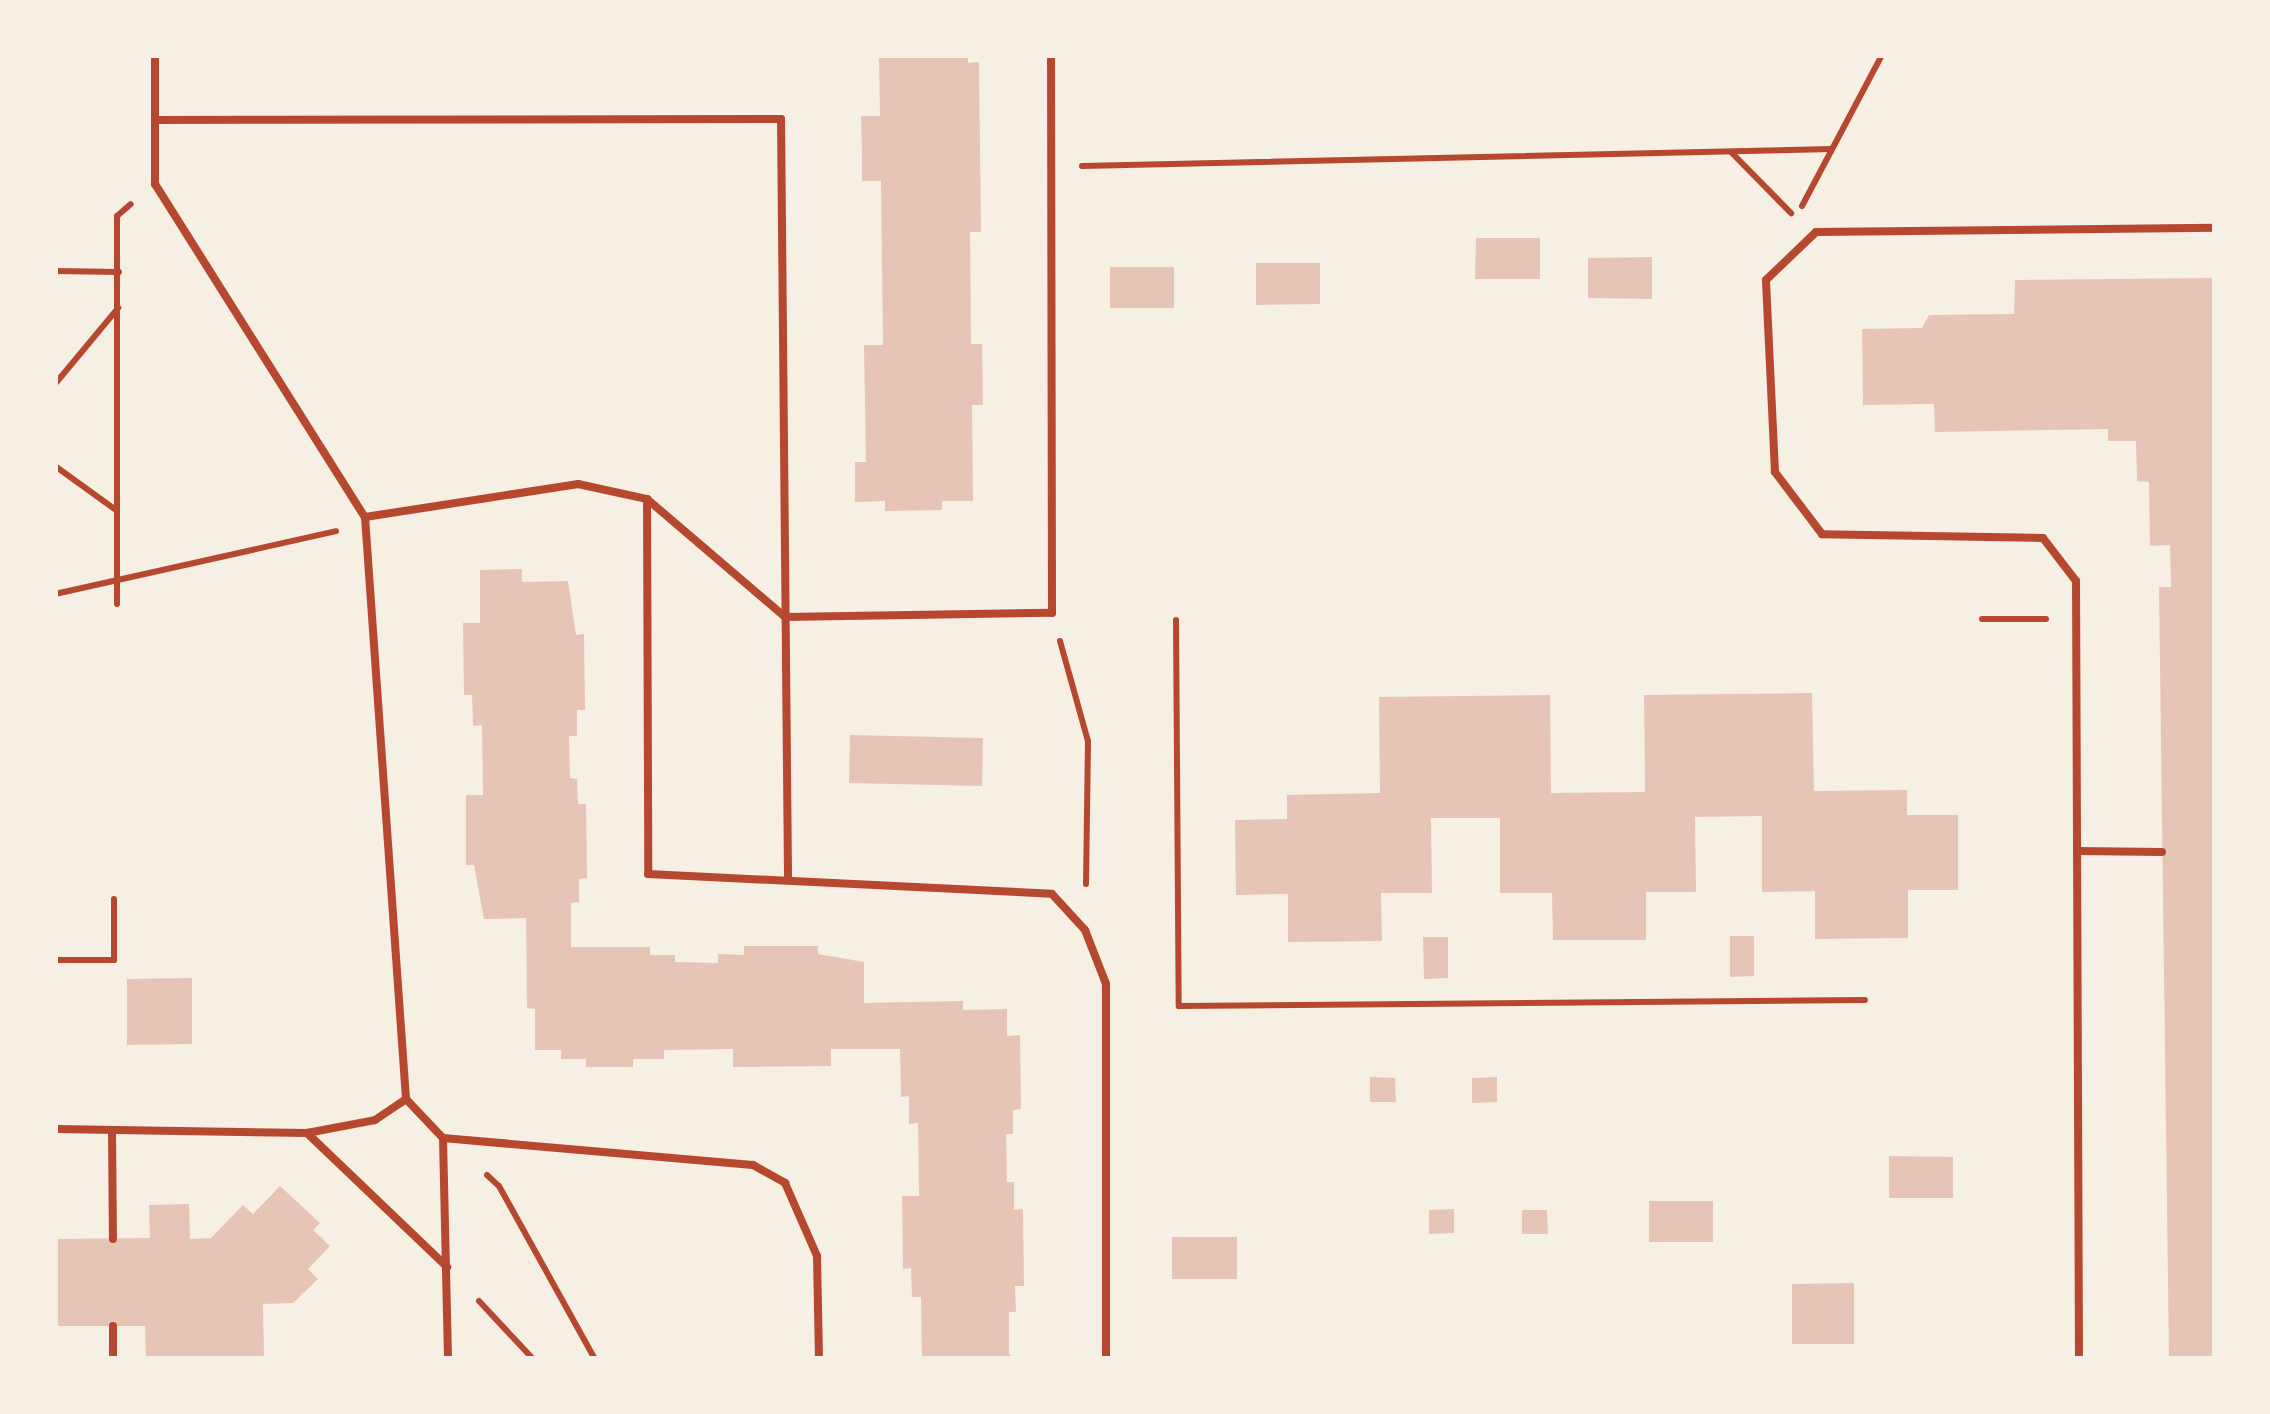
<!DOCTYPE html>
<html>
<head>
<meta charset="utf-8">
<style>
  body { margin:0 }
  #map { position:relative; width:2270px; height:1414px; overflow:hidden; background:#f6efe4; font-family:Montserrat,sans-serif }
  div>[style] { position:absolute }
  .building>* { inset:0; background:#e6c5b7 }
  .path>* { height:6px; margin:-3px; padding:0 3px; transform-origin:3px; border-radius:3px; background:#b5482f }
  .service>* { height:8px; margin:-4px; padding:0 4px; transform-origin:4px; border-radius:4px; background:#b5482f }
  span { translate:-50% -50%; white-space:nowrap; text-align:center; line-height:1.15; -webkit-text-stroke:8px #f6efe4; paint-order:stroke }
  .frame { position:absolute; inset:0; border:58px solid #f6efe4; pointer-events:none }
</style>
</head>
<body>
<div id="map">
  <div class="building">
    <div style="clip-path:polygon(879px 55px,968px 55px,968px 63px,979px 62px,981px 232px,970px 232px,971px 344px,982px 344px,983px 405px,972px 405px,973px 501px,942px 501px,942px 510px,885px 511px,885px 501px,855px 502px,855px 462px,866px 462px,864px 345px,883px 345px,881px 181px,862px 181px,862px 150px,861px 116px,880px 116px)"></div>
    <div style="clip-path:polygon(1476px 238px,1540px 238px,1540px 279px,1475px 279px)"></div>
    <div style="clip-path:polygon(1652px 257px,1652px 299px,1588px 298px,1588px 258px)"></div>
    <div style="clip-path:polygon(1256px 263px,1320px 263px,1320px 304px,1256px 305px)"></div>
    <div style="clip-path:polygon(1110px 267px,1174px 267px,1174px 308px,1110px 308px)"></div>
    <div style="clip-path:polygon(2215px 278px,2215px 1359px,2169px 1359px,2159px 587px,2171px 587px,2170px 545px,2150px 546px,2149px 482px,2137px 481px,2136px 441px,2108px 441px,2108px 429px,1935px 432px,1934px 404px,1863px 405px,1862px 329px,1922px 328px,1929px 315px,2014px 314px,2015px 280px)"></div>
    <div style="clip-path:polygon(522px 569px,522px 582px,568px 581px,576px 635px,584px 634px,585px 710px,577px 710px,577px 736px,569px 736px,570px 778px,577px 779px,578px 804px,586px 804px,587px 878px,579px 879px,579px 902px,571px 903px,571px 947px,650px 947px,650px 955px,675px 955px,675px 962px,718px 963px,718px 954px,744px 955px,744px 946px,818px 946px,818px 954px,864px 962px,864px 1003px,963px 1001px,963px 1010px,1007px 1009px,1007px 1036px,1020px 1035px,1021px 1109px,1013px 1110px,1013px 1134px,1006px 1134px,1007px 1182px,1014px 1182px,1014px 1210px,1023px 1209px,1024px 1286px,1015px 1286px,1016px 1312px,1009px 1312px,1009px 1354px,1017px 1359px,922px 1359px,921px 1297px,912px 1297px,911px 1268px,903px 1269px,902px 1196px,919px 1196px,918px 1123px,909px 1124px,909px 1096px,901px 1097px,900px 1049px,831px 1049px,831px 1066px,733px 1067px,733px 1049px,664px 1050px,664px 1059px,633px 1059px,633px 1067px,586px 1067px,586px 1059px,561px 1059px,561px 1050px,535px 1050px,535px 1009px,527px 1008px,526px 918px,484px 919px,474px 865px,466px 865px,466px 795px,483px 795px,482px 725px,473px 726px,472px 695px,464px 695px,463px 623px,480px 623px,480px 570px)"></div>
    <div style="clip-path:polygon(1812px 693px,1814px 791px,1907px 790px,1907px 815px,1958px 815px,1958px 890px,1908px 890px,1908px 938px,1815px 939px,1815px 891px,1762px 892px,1762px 816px,1695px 817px,1696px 892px,1646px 892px,1646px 940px,1553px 940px,1552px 893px,1500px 893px,1500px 818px,1431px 818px,1432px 893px,1381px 893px,1382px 941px,1288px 942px,1288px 894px,1236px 895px,1235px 820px,1287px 819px,1287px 795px,1380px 793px,1379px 697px,1550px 695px,1551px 793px,1645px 792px,1644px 695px)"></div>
    <div style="clip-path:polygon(850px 735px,983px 738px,982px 786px,849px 783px)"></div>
    <div style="clip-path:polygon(1730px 936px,1754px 936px,1754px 976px,1730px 977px)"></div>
    <div style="clip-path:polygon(1423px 937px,1448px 937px,1448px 978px,1424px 979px)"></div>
    <div style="clip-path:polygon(192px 978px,192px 1044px,127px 1045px,127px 979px)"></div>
    <div style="clip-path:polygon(1370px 1077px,1395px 1078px,1396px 1102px,1370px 1102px)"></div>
    <div style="clip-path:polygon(1497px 1077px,1497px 1102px,1472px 1103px,1472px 1078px)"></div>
    <div style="clip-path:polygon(1889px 1156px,1953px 1157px,1953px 1198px,1889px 1198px)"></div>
    <div style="clip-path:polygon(280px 1186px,320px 1223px,313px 1230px,330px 1246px,308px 1269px,318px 1279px,293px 1303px,263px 1304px,264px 1359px,146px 1359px,145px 1326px,55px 1326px,55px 1239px,150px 1238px,149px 1205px,189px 1204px,190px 1239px,211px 1238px,243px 1205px,253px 1214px)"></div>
    <div style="clip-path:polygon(1649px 1201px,1713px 1201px,1713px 1242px,1649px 1242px)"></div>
    <div style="clip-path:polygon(1454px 1209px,1454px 1233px,1429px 1234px,1429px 1210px)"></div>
    <div style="clip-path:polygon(1522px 1210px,1547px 1210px,1548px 1234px,1522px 1234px)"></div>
    <div style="clip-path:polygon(1172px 1237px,1237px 1237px,1237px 1279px,1172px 1279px)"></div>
    <div style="clip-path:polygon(1854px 1283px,1854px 1344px,1792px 1344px,1792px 1284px)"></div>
  </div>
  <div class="path">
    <div style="left:1731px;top:152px;width:86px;rotate:45.5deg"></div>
    <div style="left:1082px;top:166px;width:750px;rotate:-1.3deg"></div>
    <div style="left:1802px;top:206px;width:171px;rotate:-62.1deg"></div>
    <div style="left:55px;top:271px;width:64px;rotate:0.9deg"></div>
    <div style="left:55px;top:384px;width:99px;rotate:-50.3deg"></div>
    <div style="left:55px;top:466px;width:75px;rotate:35.8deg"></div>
    <div style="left:55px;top:594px;width:288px;rotate:-12.6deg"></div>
    <div style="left:117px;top:604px;width:388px;rotate:-90deg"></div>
    <div style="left:117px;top:216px;width:18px;rotate:-41deg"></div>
    <div style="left:1982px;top:619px;width:64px"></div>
    <div style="left:1176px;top:620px;width:386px;rotate:89.6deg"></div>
    <div style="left:1179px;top:1006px;width:686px;rotate:-0.5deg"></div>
    <div style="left:1060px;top:641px;width:104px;rotate:74.4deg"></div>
    <div style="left:1088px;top:741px;width:143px;rotate:90.8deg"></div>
    <div style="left:55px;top:960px;width:59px"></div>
    <div style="left:114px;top:960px;width:61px;rotate:-90deg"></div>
    <div style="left:487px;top:1175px;width:16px;rotate:43deg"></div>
    <div style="left:499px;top:1186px;width:198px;rotate:61deg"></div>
    <div style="left:479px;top:1301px;width:79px;rotate:47deg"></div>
  </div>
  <div class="service">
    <div style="left:155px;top:55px;width:129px;rotate:90deg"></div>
    <div style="left:155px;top:184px;width:394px;rotate:57.8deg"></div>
    <div style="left:365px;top:517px;width:583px;rotate:85.97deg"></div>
    <div style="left:406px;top:1099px;width:54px;rotate:46.5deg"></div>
    <div style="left:443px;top:1138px;width:221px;rotate:88.7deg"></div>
    <div style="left:155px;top:120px;width:626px;rotate:-0.09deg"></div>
    <div style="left:781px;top:119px;width:760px;rotate:89.47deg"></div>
    <div style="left:647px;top:499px;width:182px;rotate:40.5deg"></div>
    <div style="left:785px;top:617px;width:267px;rotate:-0.9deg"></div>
    <div style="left:1052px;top:613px;width:558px;rotate:-90.1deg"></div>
    <div style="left:365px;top:517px;width:216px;rotate:-8.8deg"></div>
    <div style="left:578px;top:484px;width:71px;rotate:12.3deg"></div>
    <div style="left:647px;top:499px;width:375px;rotate:89.8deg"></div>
    <div style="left:648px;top:874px;width:404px;rotate:2.8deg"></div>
    <div style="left:1052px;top:894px;width:49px;rotate:47.5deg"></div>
    <div style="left:1085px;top:930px;width:58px;rotate:68.7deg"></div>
    <div style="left:1106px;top:984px;width:375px;rotate:90deg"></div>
    <div style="left:2077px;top:851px;width:85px;rotate:0.7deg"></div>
    <div style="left:55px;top:1129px;width:252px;rotate:0.9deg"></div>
    <div style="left:307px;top:1133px;width:194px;rotate:43.7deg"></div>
    <div style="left:112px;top:1130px;width:109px;rotate:89.5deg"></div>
    <div style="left:307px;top:1133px;width:69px;rotate:-10.8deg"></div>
    <div style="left:375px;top:1120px;width:37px;rotate:-34deg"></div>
    <div style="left:443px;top:1138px;width:311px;rotate:5deg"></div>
    <div style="left:753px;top:1165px;width:37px;rotate:29deg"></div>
    <div style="left:785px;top:1183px;width:80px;rotate:66.3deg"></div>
    <div style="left:817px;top:1256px;width:103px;rotate:88.9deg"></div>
    <div style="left:113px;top:1326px;width:33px;rotate:90deg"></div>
    <div style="left:2079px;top:1359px;width:778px;rotate:-90.22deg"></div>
    <div style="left:2076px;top:581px;width:54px;rotate:-127.5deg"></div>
    <div style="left:2043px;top:538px;width:221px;rotate:-179deg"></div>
    <div style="left:1822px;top:534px;width:78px;rotate:-127.2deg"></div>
    <div style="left:1775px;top:472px;width:192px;rotate:-92.7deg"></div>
    <div style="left:1766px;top:280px;width:69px;rotate:-43.8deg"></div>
    <div style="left:1816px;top:232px;width:399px;rotate:-0.6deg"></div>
  </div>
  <div class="frame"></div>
</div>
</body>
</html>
